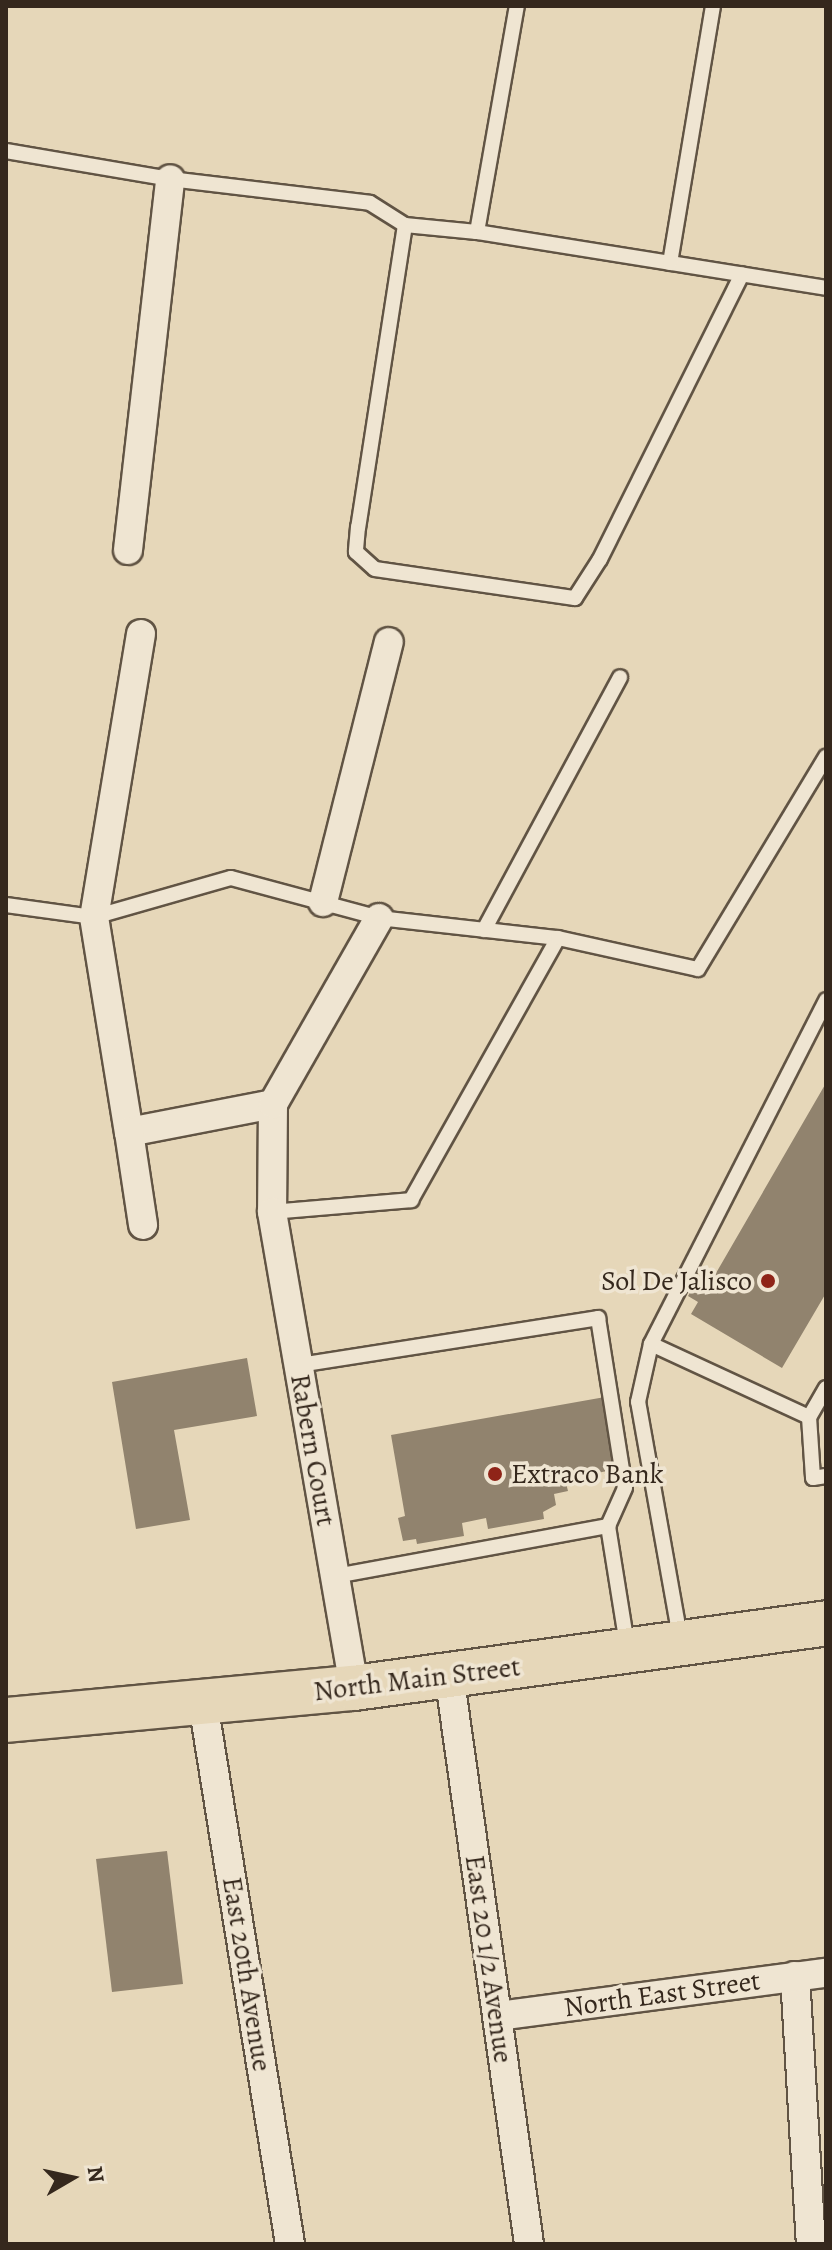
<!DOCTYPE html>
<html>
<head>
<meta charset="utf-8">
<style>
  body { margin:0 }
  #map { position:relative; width:832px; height:2250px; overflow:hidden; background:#e6d7b9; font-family:Alegreya,serif }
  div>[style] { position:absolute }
  .building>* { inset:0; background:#91836e }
  .roads { filter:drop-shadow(2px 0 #615444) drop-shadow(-2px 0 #615444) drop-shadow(0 2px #615444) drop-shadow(0 -2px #615444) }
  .lane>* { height:14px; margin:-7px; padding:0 7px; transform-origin:7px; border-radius:7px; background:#efe5d2 }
  .street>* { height:28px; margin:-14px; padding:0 14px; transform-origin:14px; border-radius:14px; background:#efe5d2 }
  .primary>* { height:44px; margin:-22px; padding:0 22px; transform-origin:22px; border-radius:22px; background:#e6d7b9 }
  .dots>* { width:22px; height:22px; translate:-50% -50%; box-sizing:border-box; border:4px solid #efe5d2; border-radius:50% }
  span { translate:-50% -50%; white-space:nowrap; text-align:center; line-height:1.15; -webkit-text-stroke:7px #efe5d2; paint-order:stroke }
  .poi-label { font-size:28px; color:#35281d }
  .right { translate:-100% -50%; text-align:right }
  .left { translate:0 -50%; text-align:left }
  .street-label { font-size:28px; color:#35281d }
  .frame { position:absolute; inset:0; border:8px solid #35281d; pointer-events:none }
  .north { position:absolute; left:32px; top:2138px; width:80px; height:80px; -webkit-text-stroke:6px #efe5d2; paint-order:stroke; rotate:81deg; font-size:22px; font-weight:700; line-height:32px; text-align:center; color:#35281d }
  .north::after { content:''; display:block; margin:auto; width:28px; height:36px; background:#35281d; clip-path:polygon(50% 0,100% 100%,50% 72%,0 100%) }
</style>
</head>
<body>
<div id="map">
  <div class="building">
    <div style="clip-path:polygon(826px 1083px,826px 1293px,782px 1368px,691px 1314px,698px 1302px,688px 1296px,701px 1273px,712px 1280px)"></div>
    <div style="clip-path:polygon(247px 1358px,257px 1416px,174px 1430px,190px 1520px,136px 1529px,112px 1382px)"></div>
    <div style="clip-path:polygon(605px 1397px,618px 1469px,565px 1479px,568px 1491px,554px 1494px,556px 1505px,543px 1512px,544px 1519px,488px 1529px,486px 1518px,462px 1523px,464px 1536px,417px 1544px,416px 1539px,403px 1541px,398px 1518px,405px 1516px,391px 1435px)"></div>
    <div style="clip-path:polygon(167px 1851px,183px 1984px,112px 1992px,96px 1859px)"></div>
  </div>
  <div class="roads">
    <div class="lane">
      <div style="left:6px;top:151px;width:166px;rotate:9.7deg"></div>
      <div style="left:170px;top:179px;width:201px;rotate:6.8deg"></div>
      <div style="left:370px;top:203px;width:41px;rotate:32.2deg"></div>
      <div style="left:405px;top:225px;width:72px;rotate:5.6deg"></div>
      <div style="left:477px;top:232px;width:230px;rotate:-80deg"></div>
      <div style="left:405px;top:225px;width:306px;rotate:98.8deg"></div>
      <div style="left:358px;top:527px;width:25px;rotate:95deg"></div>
      <div style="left:356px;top:552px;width:25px;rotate:42deg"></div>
      <div style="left:375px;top:569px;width:202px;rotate:8.3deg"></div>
      <div style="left:575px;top:598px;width:46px;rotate:-57.3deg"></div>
      <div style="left:600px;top:559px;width:318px;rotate:-63.5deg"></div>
      <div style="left:477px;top:232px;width:353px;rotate:9.1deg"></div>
      <div style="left:670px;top:263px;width:261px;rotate:-80.5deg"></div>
      <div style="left:6px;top:905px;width:89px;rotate:7.8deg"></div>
      <div style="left:94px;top:917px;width:142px;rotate:-15.9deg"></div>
      <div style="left:231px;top:878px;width:153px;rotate:15.1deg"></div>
      <div style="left:379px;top:918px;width:180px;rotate:6.4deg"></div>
      <div style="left:484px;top:930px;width:287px;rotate:-61.7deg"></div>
      <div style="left:272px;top:1212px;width:140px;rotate:-4.9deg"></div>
      <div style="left:411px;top:1200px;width:300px;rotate:-60.7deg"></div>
      <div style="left:558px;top:938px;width:143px;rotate:12.5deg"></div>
      <div style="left:698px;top:969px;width:248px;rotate:-58.9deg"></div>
      <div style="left:651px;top:1344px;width:174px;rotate:24.8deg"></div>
      <div style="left:299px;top:1365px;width:303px;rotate:-8.9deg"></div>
      <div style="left:598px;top:1318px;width:172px;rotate:81deg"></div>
      <div style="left:625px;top:1488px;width:42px;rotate:114.1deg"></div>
      <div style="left:826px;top:1388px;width:34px;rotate:120deg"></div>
      <div style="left:809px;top:1417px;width:61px;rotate:86.2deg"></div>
      <div style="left:813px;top:1478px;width:13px;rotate:-9deg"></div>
      <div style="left:335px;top:1576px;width:278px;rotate:-10.4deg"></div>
      <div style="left:608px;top:1526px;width:120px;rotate:80.9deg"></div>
      <div style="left:680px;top:1637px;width:239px;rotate:-100.1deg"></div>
      <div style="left:638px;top:1402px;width:59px;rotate:-77.4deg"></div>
      <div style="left:651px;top:1344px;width:386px;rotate:-63deg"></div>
    </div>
    <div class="street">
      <div style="left:128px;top:550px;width:373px;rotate:-83.5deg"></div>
      <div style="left:141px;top:634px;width:287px;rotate:99.4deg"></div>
      <div style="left:94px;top:917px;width:218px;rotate:80.8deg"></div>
      <div style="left:129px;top:1132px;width:147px;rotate:-11deg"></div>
      <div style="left:273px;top:1104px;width:108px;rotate:90.5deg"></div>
      <div style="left:272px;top:1212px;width:483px;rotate:80.2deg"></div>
      <div style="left:323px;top:902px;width:268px;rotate:-75.8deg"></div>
      <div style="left:273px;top:1104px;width:214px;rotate:-60.3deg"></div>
      <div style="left:129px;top:1132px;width:94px;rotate:81.4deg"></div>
      <div style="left:449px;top:1674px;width:576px;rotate:82.01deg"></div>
      <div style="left:203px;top:1703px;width:548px;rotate:80.86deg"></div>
      <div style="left:795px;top:1976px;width:268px;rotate:86.6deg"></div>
      <div style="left:498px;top:2016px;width:331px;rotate:-7.5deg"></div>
    </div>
    <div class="primary">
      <div style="left:6px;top:1720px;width:349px;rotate:-5.3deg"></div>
      <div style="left:354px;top:1688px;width:476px;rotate:-7.8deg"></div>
    </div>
  </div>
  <div class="dots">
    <div style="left:768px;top:1281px;background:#8f2418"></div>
    <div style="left:495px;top:1474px;background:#8f2418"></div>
  </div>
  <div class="poi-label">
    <span class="right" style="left:752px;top:1281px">Sol De Jalisco</span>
    <span class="left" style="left:511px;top:1474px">Extraco Bank</span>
  </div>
  <div class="street-label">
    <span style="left:313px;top:1450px;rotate:80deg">Rabern Court</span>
    <span style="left:417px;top:1679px;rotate:-7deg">North Main Street</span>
    <span style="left:489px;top:1959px;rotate:82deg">East 20 1/2 Avenue</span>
    <span style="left:247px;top:1974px;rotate:81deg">East 20th Avenue</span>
    <span style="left:662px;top:1994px;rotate:-8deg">North East Street</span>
  </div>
  <div class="frame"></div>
  <div class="north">N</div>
</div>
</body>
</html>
